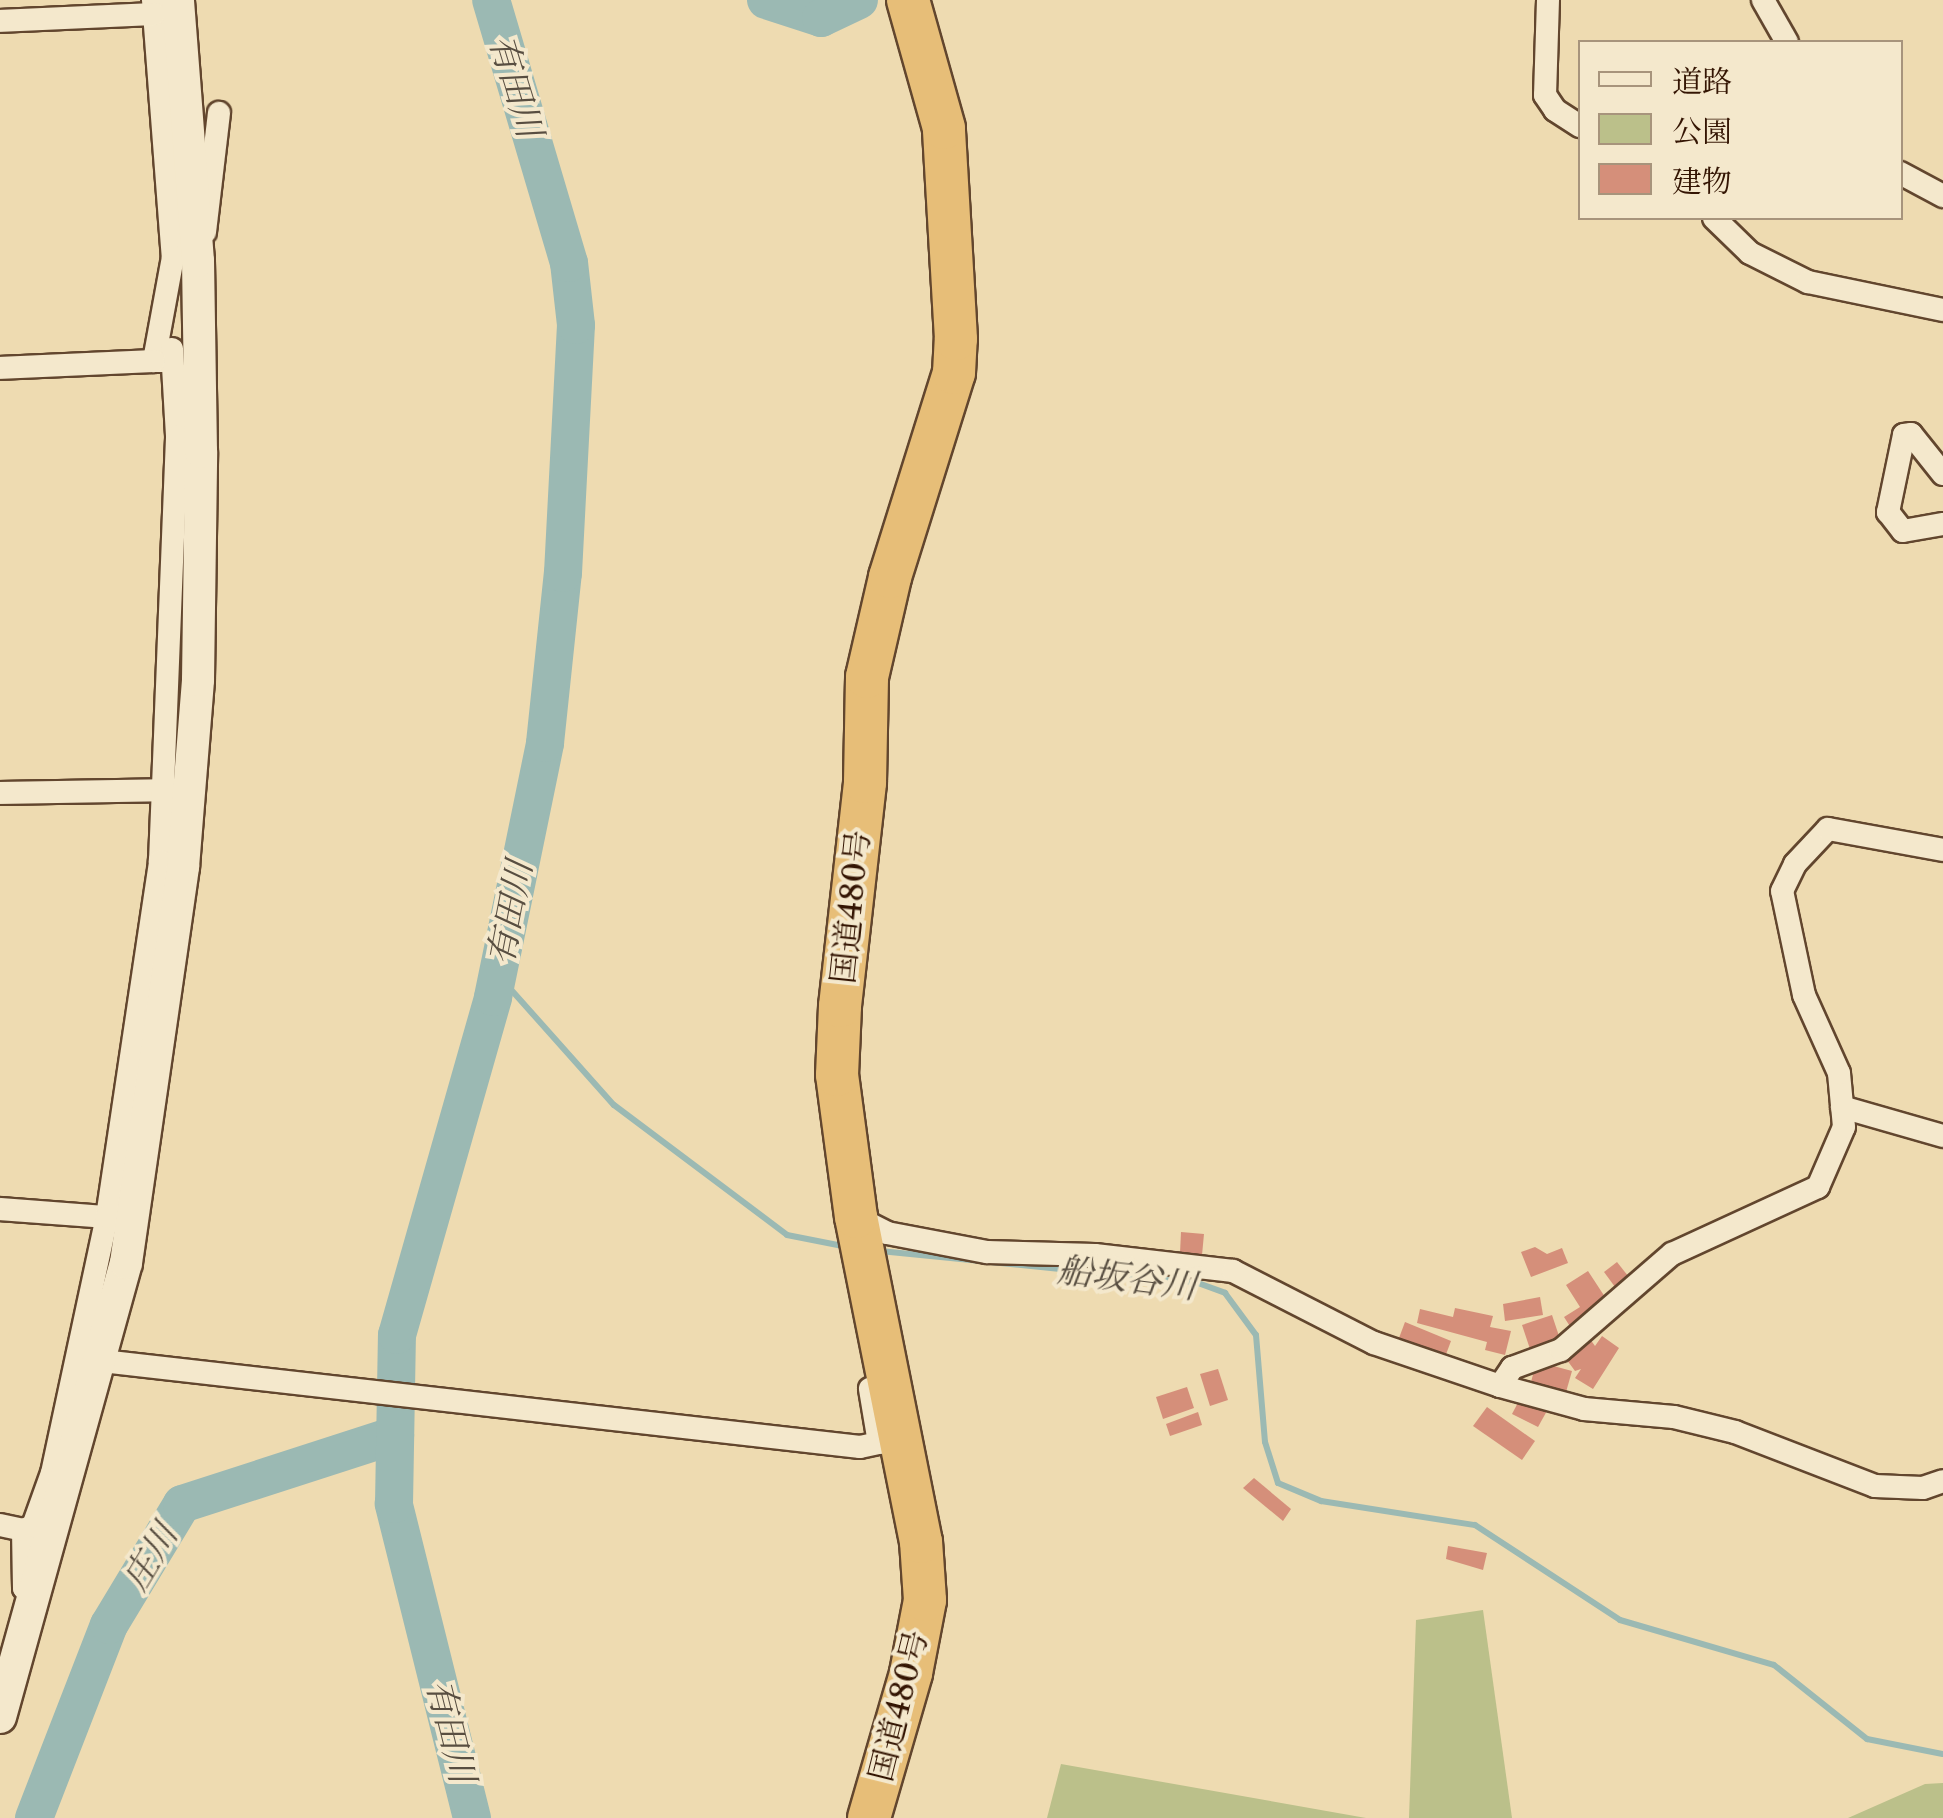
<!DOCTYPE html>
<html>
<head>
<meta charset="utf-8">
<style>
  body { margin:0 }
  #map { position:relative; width:1943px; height:1818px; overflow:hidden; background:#eedbb1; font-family:"Libre Caslon Text","Noto Serif JP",serif }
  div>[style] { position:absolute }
  .green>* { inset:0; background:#bbc08a }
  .stream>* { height:6px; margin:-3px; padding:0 3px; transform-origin:3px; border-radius:3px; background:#9bb9b3 }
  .river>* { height:38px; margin:-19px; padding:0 19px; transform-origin:19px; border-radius:19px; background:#9bb9b3 }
  .building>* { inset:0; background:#d58f7a }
  .roads { filter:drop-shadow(2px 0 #62462e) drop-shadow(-2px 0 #62462e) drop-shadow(0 2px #62462e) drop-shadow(0 -2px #62462e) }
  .street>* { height:22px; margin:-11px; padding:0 11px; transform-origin:11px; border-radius:11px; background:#f4e8cc }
  .secondary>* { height:32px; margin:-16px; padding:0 16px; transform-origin:16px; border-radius:16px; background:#f4e8cc }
  .highway>* { height:42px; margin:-21px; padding:0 21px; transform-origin:21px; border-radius:21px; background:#e7be78 }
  span { translate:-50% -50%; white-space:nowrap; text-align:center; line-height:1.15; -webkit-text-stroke:8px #f4e8cc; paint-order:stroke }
  .street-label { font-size:32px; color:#341503 }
  .water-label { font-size:35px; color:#584e41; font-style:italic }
  .legend { position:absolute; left:1578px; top:40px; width:325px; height:180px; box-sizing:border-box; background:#f4e8cc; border:2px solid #a7947c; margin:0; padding:12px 18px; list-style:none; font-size:30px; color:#341503 }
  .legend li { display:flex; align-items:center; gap:20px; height:50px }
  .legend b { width:50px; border:2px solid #a7947c }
</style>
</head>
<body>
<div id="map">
  <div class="green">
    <div style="clip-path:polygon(1483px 1610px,1512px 1818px,1409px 1818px,1416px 1620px)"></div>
    <div style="clip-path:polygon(1061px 1764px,1366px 1818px,1047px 1818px)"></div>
    <div style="clip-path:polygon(1943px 1783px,1943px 1818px,1848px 1818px,1925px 1784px)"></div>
  </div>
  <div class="stream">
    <div style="left:498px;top:975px;width:174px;rotate:48.3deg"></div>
    <div style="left:614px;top:1105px;width:216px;rotate:36.9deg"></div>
    <div style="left:787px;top:1235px;width:62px;rotate:11.1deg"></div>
    <div style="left:880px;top:1251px;width:320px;rotate:5.7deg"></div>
    <div style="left:1198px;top:1283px;width:29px;rotate:20deg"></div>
    <div style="left:1225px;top:1293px;width:52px;rotate:53.6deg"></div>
    <div style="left:1256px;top:1335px;width:107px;rotate:85.2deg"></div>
    <div style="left:1265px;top:1442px;width:43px;rotate:72.4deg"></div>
    <div style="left:1278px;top:1483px;width:47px;rotate:22.7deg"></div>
    <div style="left:1321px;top:1501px;width:156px;rotate:8.9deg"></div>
    <div style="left:1475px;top:1525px;width:173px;rotate:33.2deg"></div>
    <div style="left:1620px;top:1620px;width:160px;rotate:16.3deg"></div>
    <div style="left:1774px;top:1665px;width:119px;rotate:38.5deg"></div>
    <div style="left:1867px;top:1739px;width:77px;rotate:11.2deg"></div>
  </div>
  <div class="river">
    <div style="left:766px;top:0;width:58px;rotate:18.1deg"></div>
    <div style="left:821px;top:18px;width:42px;rotate:-25.3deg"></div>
    <div style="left:34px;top:1818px;width:207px;rotate:-68.8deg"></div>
    <div style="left:109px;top:1625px;width:141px;rotate:-58.9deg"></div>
    <div style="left:182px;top:1504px;width:224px;rotate:-17.9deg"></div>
    <div style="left:472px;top:1818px;width:324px;rotate:-104deg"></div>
    <div style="left:394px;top:1504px;width:169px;rotate:-89deg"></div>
    <div style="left:397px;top:1335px;width:351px;rotate:-74.1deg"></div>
    <div style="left:493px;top:997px;width:259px;rotate:-78.4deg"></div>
    <div style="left:545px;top:743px;width:171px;rotate:-84deg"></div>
    <div style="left:563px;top:573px;width:248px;rotate:-87deg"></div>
    <div style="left:576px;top:325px;width:62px;rotate:-96.4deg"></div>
    <div style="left:569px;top:263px;width:274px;rotate:-106.5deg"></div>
  </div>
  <div class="building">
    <div style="clip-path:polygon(1181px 1232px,1204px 1234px,1202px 1255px,1180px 1253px)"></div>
    <div style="clip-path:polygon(1535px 1247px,1547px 1254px,1562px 1248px,1568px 1263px,1531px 1277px,1521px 1252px)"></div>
    <div style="clip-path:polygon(1617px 1262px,1632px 1281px,1618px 1291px,1604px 1272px)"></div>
    <div style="clip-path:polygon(1588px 1271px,1605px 1297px,1597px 1303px,1603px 1311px,1573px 1331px,1564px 1317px,1580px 1307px,1566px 1285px)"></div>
    <div style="clip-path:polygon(1540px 1297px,1543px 1315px,1505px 1321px,1503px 1304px)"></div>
    <div style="clip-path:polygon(1455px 1308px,1493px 1316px,1490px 1327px,1511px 1331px,1505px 1355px,1485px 1350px,1487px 1342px,1417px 1323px,1420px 1309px,1453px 1317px)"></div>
    <div style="clip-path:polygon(1552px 1315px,1560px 1339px,1530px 1349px,1522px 1325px)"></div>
    <div style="clip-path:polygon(1405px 1322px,1451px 1341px,1445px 1357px,1399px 1338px)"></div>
    <div style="clip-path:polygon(1602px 1336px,1619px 1348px,1593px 1389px,1575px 1378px,1581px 1369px,1575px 1371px,1564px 1356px,1590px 1339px,1595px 1346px)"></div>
    <div style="clip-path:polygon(1546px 1364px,1572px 1371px,1566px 1392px,1531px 1382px,1535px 1367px)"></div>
    <div style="clip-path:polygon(1218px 1369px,1228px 1400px,1210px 1406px,1200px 1374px)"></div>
    <div style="clip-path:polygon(1187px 1387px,1194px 1408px,1163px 1419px,1156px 1397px)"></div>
    <div style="clip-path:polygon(1522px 1395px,1548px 1409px,1538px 1427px,1512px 1414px)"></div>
    <div style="clip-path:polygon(1487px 1407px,1535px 1441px,1522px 1460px,1473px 1426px)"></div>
    <div style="clip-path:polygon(1198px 1412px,1202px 1425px,1170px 1436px,1166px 1424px)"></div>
    <div style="clip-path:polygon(1254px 1478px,1291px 1509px,1283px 1521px,1243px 1488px)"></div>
    <div style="clip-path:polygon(1448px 1546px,1487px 1553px,1483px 1570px,1446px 1559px)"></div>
  </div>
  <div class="roads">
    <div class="street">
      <div style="left:153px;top:0;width:258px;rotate:85.6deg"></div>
      <div style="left:173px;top:257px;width:106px;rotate:100.4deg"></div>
      <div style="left:154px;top:361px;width:16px"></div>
      <div style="left:1548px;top:0;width:95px;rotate:91.8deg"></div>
      <div style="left:1545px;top:95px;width:18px;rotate:56deg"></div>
      <div style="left:1555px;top:110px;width:30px;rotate:33deg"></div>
      <div style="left:1763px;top:0;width:48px;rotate:60.3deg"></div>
      <div style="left:0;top:21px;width:154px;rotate:-2.6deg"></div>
      <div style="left:1900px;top:173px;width:49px;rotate:28.1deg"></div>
      <div style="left:1714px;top:218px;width:50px;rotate:44.2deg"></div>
      <div style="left:1750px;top:253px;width:65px;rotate:26.6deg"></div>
      <div style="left:1808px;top:282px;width:138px;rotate:11.7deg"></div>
      <div style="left:205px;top:232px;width:120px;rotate:-83.3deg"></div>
      <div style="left:172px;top:349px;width:87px;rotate:86.7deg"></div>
      <div style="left:177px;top:436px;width:15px;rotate:32deg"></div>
      <div style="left:0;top:368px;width:154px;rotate:-2.6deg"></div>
      <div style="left:1943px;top:474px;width:51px;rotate:-128.7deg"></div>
      <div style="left:1911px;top:434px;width:7px;rotate:172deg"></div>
      <div style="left:1904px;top:435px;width:79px;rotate:101.7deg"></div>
      <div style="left:1888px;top:512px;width:24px;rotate:52deg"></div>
      <div style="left:1903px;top:531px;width:41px;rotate:-9.9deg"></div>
      <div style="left:0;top:793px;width:165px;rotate:-1deg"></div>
      <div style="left:174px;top:865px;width:15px;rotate:-164deg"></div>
      <div style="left:160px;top:861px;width:425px;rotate:-87.7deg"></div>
      <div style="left:1842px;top:1107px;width:105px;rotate:16deg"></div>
      <div style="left:0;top:1209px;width:107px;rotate:4.3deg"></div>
      <div style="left:107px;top:1217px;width:360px;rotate:-81.5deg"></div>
      <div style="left:856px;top:1217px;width:35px;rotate:27deg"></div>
      <div style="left:887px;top:1233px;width:102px;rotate:10.8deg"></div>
      <div style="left:987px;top:1252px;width:108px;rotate:1.6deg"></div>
      <div style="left:1095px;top:1255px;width:139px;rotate:6.6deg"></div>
      <div style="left:1233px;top:1271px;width:158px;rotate:27.1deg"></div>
      <div style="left:1374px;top:1343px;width:133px;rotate:18.8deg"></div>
      <div style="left:1500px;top:1386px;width:87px;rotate:15.3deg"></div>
      <div style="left:1584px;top:1409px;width:90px;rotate:5.1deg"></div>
      <div style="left:1674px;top:1417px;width:63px;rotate:13.8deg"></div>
      <div style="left:1735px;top:1432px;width:150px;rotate:21.1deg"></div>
      <div style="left:1875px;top:1486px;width:48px;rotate:2.4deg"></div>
      <div style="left:1923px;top:1488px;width:21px;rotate:-19deg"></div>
      <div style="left:102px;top:1361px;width:763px;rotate:6.47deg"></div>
      <div style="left:860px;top:1447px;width:19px;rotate:-12deg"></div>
      <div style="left:879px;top:1443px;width:55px;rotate:-99.5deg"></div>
      <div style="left:1500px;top:1386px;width:22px;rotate:-56deg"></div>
      <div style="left:1512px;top:1368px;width:52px;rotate:-20.2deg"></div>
      <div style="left:1561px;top:1350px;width:147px;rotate:-40.9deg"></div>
      <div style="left:1672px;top:1254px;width:161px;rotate:-24.7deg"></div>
      <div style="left:1818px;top:1187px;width:65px;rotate:-66.6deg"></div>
      <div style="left:1844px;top:1127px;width:54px;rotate:-95.3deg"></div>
      <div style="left:1839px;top:1073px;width:85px;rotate:-114.2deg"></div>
      <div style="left:1804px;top:995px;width:106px;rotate:-101.9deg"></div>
      <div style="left:1782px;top:891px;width:30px;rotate:-64deg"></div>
      <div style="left:1795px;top:864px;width:48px;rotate:-46.7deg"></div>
      <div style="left:1828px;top:829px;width:117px;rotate:10.3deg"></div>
      <div style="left:0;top:1525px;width:24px;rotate:12deg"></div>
      <div style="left:23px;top:1530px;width:58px;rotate:89deg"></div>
      <div style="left:24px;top:1588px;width:11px;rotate:49deg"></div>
      <div style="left:23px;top:1530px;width:11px;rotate:-22deg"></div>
      <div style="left:33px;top:1526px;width:56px;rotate:-70.3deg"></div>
      <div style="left:52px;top:1473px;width:262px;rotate:-77.9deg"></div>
      <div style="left:107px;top:1217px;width:9px;rotate:-32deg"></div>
    </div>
    <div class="secondary">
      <div style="left:0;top:1717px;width:471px;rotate:-74.5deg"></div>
      <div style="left:126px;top:1263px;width:400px;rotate:-81.8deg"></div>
      <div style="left:183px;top:867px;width:188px;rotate:-85.4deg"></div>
      <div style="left:198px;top:680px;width:228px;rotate:-89.2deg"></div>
      <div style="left:201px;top:452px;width:191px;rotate:-90.9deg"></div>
      <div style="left:198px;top:261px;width:262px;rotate:-94.4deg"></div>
    </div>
    <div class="highway">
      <div style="left:869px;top:1818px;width:151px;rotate:-73.8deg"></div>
      <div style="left:911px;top:1673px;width:74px;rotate:-79.1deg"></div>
      <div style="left:925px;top:1600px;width:58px;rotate:-93.9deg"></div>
      <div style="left:921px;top:1542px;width:331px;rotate:-101.3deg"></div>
      <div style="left:856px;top:1217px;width:143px;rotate:-97.6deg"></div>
      <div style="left:837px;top:1075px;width:69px;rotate:-87.5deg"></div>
      <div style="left:840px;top:1006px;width:225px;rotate:-83.6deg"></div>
      <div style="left:865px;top:782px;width:105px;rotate:-88.9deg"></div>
      <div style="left:867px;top:677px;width:103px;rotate:-77deg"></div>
      <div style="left:890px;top:577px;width:214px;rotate:-72.6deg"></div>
      <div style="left:954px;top:373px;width:34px;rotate:-87deg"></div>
      <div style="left:956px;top:339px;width:211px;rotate:-93.3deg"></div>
      <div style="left:944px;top:128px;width:133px;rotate:-105.7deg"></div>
    </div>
  </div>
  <div class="street-label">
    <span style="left:851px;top:907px;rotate:-84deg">国道480号</span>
    <span style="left:899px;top:1706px;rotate:-76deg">国道480号</span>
  </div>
  <div class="water-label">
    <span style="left:516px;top:86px;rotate:73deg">有田川</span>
    <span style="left:510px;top:913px;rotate:-79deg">有田川</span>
    <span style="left:1127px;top:1278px;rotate:7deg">船坂谷川</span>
    <span style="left:150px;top:1557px;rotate:-59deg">庄川</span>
    <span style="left:451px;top:1731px;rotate:76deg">有田川</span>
  </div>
  <ul class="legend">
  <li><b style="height:12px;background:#f4e8cc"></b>道路</li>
  <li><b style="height:28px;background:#bbc08a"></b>公園</li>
  <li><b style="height:28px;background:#d58f7a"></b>建物</li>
  </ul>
</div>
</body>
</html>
